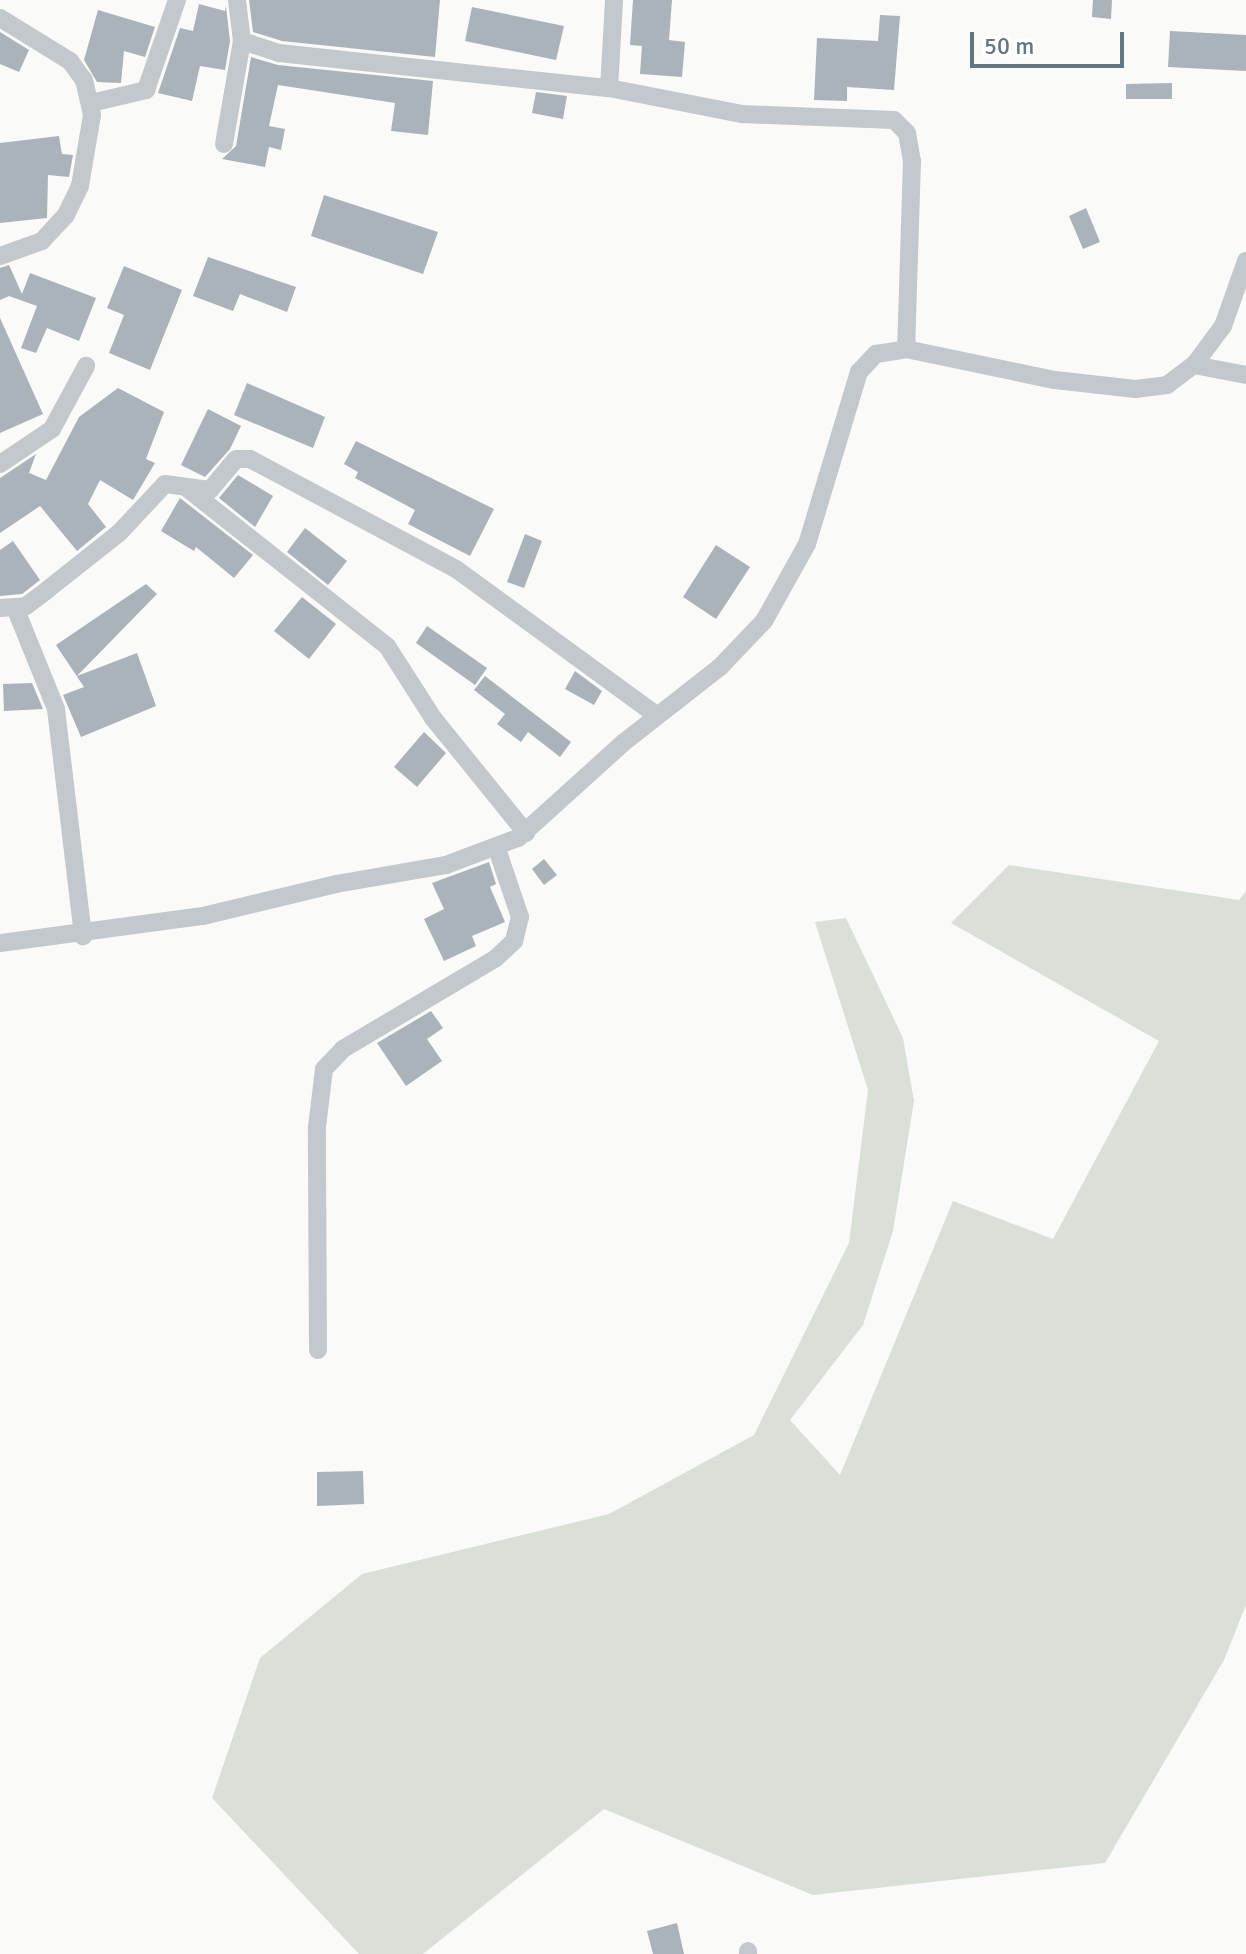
<!DOCTYPE html>
<html>
<head>
<meta charset="utf-8">
<style>
  body { margin:0 }
  #map { position:relative; width:1246px; height:1954px; overflow:hidden; background:#fafaf8; font-family:Signika,sans-serif }
  div>[style] { position:absolute }
  .green>* { inset:0; background:#dadfd7 }
  .building>* { inset:0; background:#aab3b9 }
  .street>* { height:18px; margin:-9px; padding:0 9px; transform-origin:9px; border-radius:9px; background:#c3c8cc }
  span { translate:-50% -50%; white-space:nowrap; text-align:center; line-height:1.15; -webkit-text-stroke:8px #fff; paint-order:stroke }
  .scale { position:absolute; left:970px; top:32px; width:154px; height:36px; box-sizing:border-box; border:4px solid #657683; border-top:0; padding-left:10px; font-size:24px; line-height:28px; white-space:nowrap; color:#657683; -webkit-text-stroke:6px #fff; paint-order:stroke }
</style>
</head>
<body>
<div id="map">
  <div class="green">
    <div style="clip-path:polygon(1009px 865px,1239px 900px,1246px 891px,1246px 1605px,1224px 1660px,1105px 1863px,813px 1895px,604px 1809px,423px 1954px,359px 1954px,212px 1798px,260px 1658px,362px 1574px,609px 1514px,754px 1435px,849px 1243px,868px 1090px,815px 922px,846px 918px,903px 1038px,914px 1101px,893px 1231px,863px 1325px,790px 1420px,840px 1475px,953px 1201px,1053px 1239px,1159px 1041px,951px 923px)"></div>
  </div>
  <div class="building">
    <div style="clip-path:polygon(249px 0,440px 0,435px 57px,282px 41px,253px 32px)"></div>
    <div style="clip-path:polygon(633px 0,672px 0,669px 40px,685px 42px,682px 77px,640px 74px,642px 46px,630px 45px)"></div>
    <div style="clip-path:polygon(1093px 0,1112px 0,1111px 19px,1092px 17px)"></div>
    <div style="clip-path:polygon(199px 4px,225px 11px,226px 6px,230px 41px,225px 70px,200px 66px,192px 101px,158px 93px,180px 28px,193px 31px)"></div>
    <div style="clip-path:polygon(472px 7px,564px 26px,556px 60px,465px 41px)"></div>
    <div style="clip-path:polygon(98px 10px,155px 27px,145px 57px,124px 51px,121px 83px,97px 82px,84px 60px)"></div>
    <div style="clip-path:polygon(880px 15px,900px 16px,894px 90px,847px 87px,847px 101px,814px 100px,817px 38px,878px 41px)"></div>
    <div style="clip-path:polygon(1170px 31px,1246px 35px,1246px 71px,1168px 67px)"></div>
    <div style="clip-path:polygon(0 32px,29px 50px,19px 72px,0 64px)"></div>
    <div style="clip-path:polygon(251px 57px,278px 65px,433px 81px,428px 135px,391px 131px,395px 103px,278px 85px,269px 126px,285px 129px,281px 150px,269px 147px,265px 167px,222px 159px,236px 146px)"></div>
    <div style="clip-path:polygon(1172px 83px,1172px 99px,1126px 99px,1126px 84px)"></div>
    <div style="clip-path:polygon(536px 92px,567px 96px,563px 119px,532px 113px)"></div>
    <div style="clip-path:polygon(59px 136px,62px 154px,73px 155px,69px 177px,48px 175px,47px 218px,0 223px,0 143px)"></div>
    <div style="clip-path:polygon(324px 195px,438px 232px,423px 274px,311px 236px)"></div>
    <div style="clip-path:polygon(1086px 208px,1100px 242px,1083px 249px,1069px 216px)"></div>
    <div style="clip-path:polygon(208px 257px,296px 287px,287px 312px,240px 294px,233px 311px,193px 296px)"></div>
    <div style="clip-path:polygon(9px 265px,22px 294px,30px 273px,96px 298px,79px 341px,47px 328px,36px 353px,21px 348px,37px 306px,9px 296px,0 300px,0 268px)"></div>
    <div style="clip-path:polygon(124px 266px,182px 290px,150px 370px,109px 353px,124px 315px,107px 308px)"></div>
    <div style="clip-path:polygon(0 318px,43px 414px,0 433px)"></div>
    <div style="clip-path:polygon(247px 383px,325px 417px,313px 448px,234px 415px)"></div>
    <div style="clip-path:polygon(118px 388px,164px 412px,146px 459px,155px 463px,133px 500px,100px 480px,88px 504px,106px 527px,77px 551px,40px 506px,0 533px,0 478px,36px 454px,29px 473px,46px 480px,79px 417px)"></div>
    <div style="clip-path:polygon(208px 409px,241px 426px,230px 449px,205px 477px,181px 465px)"></div>
    <div style="clip-path:polygon(356px 441px,494px 509px,470px 556px,408px 524px,415px 510px,355px 478px,358px 472px,344px 464px)"></div>
    <div style="clip-path:polygon(238px 475px,273px 496px,255px 527px,219px 498px)"></div>
    <div style="clip-path:polygon(180px 498px,253px 555px,234px 578px,196px 547px,194px 551px,161px 531px)"></div>
    <div style="clip-path:polygon(305px 528px,347px 561px,328px 585px,287px 552px)"></div>
    <div style="clip-path:polygon(525px 534px,542px 541px,524px 588px,507px 582px)"></div>
    <div style="clip-path:polygon(13px 541px,40px 580px,22px 594px,0 596px,0 550px)"></div>
    <div style="clip-path:polygon(716px 545px,750px 567px,716px 619px,683px 597px)"></div>
    <div style="clip-path:polygon(146px 584px,157px 594px,77px 676px,137px 653px,156px 706px,81px 737px,63px 695px,84px 687px,56px 645px)"></div>
    <div style="clip-path:polygon(302px 597px,336px 624px,309px 659px,274px 631px)"></div>
    <div style="clip-path:polygon(427px 626px,487px 668px,475px 685px,416px 643px)"></div>
    <div style="clip-path:polygon(575px 671px,602px 691px,594px 705px,565px 689px)"></div>
    <div style="clip-path:polygon(485px 676px,571px 742px,560px 757px,528px 732px,521px 742px,497px 724px,505px 714px,474px 690px)"></div>
    <div style="clip-path:polygon(32px 683px,43px 709px,4px 711px,3px 684px)"></div>
    <div style="clip-path:polygon(424px 732px,446px 753px,417px 787px,394px 767px)"></div>
    <div style="clip-path:polygon(544px 859px,557px 875px,544px 885px,532px 869px)"></div>
    <div style="clip-path:polygon(489px 862px,496px 884px,490px 887px,505px 922px,472px 936px,476px 946px,444px 961px,424px 919px,444px 909px,432px 883px)"></div>
    <div style="clip-path:polygon(431px 1011px,443px 1028px,427px 1039px,442px 1061px,406px 1086px,377px 1043px)"></div>
    <div style="clip-path:polygon(363px 1471px,364px 1504px,317px 1506px,317px 1472px)"></div>
    <div style="clip-path:polygon(677px 1923px,684px 1954px,653px 1954px,647px 1931px)"></div>
  </div>
  <div class="street">
    <div style="left:0;top:18px;width:82px;rotate:31.6deg"></div>
    <div style="left:70px;top:61px;width:24px;rotate:54deg"></div>
    <div style="left:84px;top:80px;width:36px;rotate:77deg"></div>
    <div style="left:92px;top:115px;width:72px;rotate:99.6deg"></div>
    <div style="left:80px;top:186px;width:32px;rotate:116deg"></div>
    <div style="left:66px;top:215px;width:35px;rotate:133deg"></div>
    <div style="left:42px;top:241px;width:45px;rotate:160.3deg"></div>
    <div style="left:242px;top:41px;width:39px;rotate:18deg"></div>
    <div style="left:279px;top:53px;width:332px;rotate:6.1deg"></div>
    <div style="left:609px;top:88px;width:136px;rotate:11.1deg"></div>
    <div style="left:742px;top:114px;width:152px;rotate:2.3deg"></div>
    <div style="left:894px;top:120px;width:18px;rotate:45deg"></div>
    <div style="left:907px;top:133px;width:28px;rotate:80deg"></div>
    <div style="left:912px;top:161px;width:188px;rotate:91.8deg"></div>
    <div style="left:609px;top:88px;width:88px;rotate:-86.7deg"></div>
    <div style="left:91px;top:103px;width:57px;rotate:-13.3deg"></div>
    <div style="left:146px;top:90px;width:95px;rotate:-71deg"></div>
    <div style="left:224px;top:144px;width:105px;rotate:-80.1deg"></div>
    <div style="left:242px;top:41px;width:41px;rotate:-97deg"></div>
    <div style="left:1194px;top:365px;width:53px;rotate:10.9deg"></div>
    <div style="left:0;top:464px;width:63px;rotate:-33.9deg"></div>
    <div style="left:52px;top:429px;width:72px;rotate:-61.6deg"></div>
    <div style="left:188px;top:489px;width:253px;rotate:38.3deg"></div>
    <div style="left:387px;top:646px;width:85px;rotate:57.4deg"></div>
    <div style="left:433px;top:718px;width:148px;rotate:51deg"></div>
    <div style="left:0;top:608px;width:26px;rotate:-4deg"></div>
    <div style="left:26px;top:606px;width:26px;rotate:-37deg"></div>
    <div style="left:47px;top:590px;width:92px;rotate:-38.4deg"></div>
    <div style="left:119px;top:533px;width:67px;rotate:-46.8deg"></div>
    <div style="left:165px;top:484px;width:45px;rotate:7.6deg"></div>
    <div style="left:210px;top:490px;width:40px;rotate:-50deg"></div>
    <div style="left:236px;top:459px;width:14px"></div>
    <div style="left:250px;top:459px;width:234px;rotate:28.1deg"></div>
    <div style="left:456px;top:569px;width:248px;rotate:36.1deg"></div>
    <div style="left:16px;top:610px;width:107px;rotate:68deg"></div>
    <div style="left:56px;top:709px;width:229px;rotate:83.2deg"></div>
    <div style="left:0;top:943px;width:205px;rotate:-7.6deg"></div>
    <div style="left:203px;top:916px;width:137px;rotate:-13.5deg"></div>
    <div style="left:336px;top:884px;width:112px;rotate:-9.8deg"></div>
    <div style="left:446px;top:865px;width:77px;rotate:-20.6deg"></div>
    <div style="left:518px;top:838px;width:142px;rotate:-42.1deg"></div>
    <div style="left:623px;top:743px;width:123px;rotate:-38.1deg"></div>
    <div style="left:720px;top:667px;width:64px;rotate:-46.3deg"></div>
    <div style="left:764px;top:621px;width:88px;rotate:-60.8deg"></div>
    <div style="left:807px;top:544px;width:180px;rotate:-73.2deg"></div>
    <div style="left:859px;top:372px;width:25px;rotate:-47deg"></div>
    <div style="left:876px;top:354px;width:30px;rotate:-9deg"></div>
    <div style="left:906px;top:349px;width:152px;rotate:11.8deg"></div>
    <div style="left:1055px;top:380px;width:81px;rotate:6.4deg"></div>
    <div style="left:1135px;top:389px;width:32px;rotate:-7deg"></div>
    <div style="left:1167px;top:385px;width:34px;rotate:-37deg"></div>
    <div style="left:1194px;top:365px;width:49px;rotate:-53.4deg"></div>
    <div style="left:1223px;top:326px;width:69px;rotate:-70.5deg"></div>
    <div style="left:318px;top:1350px;width:223px;rotate:-90.3deg"></div>
    <div style="left:317px;top:1127px;width:58px;rotate:-83.1deg"></div>
    <div style="left:324px;top:1069px;width:28px;rotate:-46deg"></div>
    <div style="left:343px;top:1049px;width:178px;rotate:-30.7deg"></div>
    <div style="left:496px;top:958px;width:25px;rotate:-43deg"></div>
    <div style="left:514px;top:941px;width:25px;rotate:-76deg"></div>
    <div style="left:520px;top:917px;width:72px;rotate:-108.7deg"></div>
    <div style="left:748px;top:1951px;width:3px;rotate:90deg"></div>
  </div>
  <div class="scale">50 m</div>
</div>
</body>
</html>
